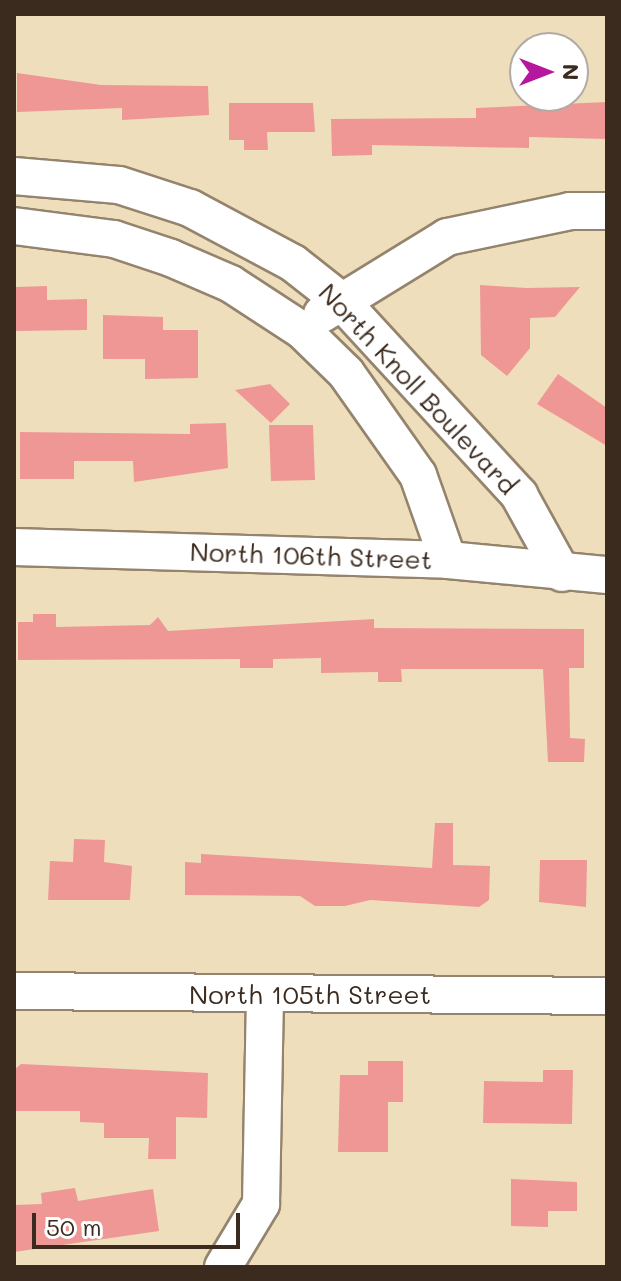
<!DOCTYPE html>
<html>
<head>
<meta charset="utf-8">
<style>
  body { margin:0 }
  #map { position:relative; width:621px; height:1281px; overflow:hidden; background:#efdebc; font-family:Mali,sans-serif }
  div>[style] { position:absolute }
  .building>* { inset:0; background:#ef9795 }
  .roads { filter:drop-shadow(2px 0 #95846d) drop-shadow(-2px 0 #95846d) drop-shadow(0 2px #95846d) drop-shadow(0 -2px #95846d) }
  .minor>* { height:36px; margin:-18px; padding:0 18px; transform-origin:18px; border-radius:18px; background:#fff }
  span { translate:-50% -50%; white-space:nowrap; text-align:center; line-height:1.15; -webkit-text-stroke:6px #fff; paint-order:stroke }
  .street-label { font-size:26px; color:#3b2a1e }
  .frame { position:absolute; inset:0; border:16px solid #3b2a1e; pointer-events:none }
  .north { position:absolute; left:509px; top:32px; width:80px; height:80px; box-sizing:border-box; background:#fff; border:2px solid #b1aaa5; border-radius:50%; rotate:90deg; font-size:22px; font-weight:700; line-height:32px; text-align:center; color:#3b2a1e }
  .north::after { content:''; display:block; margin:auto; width:28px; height:36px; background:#b5179e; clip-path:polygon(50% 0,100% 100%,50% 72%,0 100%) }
  .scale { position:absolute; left:32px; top:1213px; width:208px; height:36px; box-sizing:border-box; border:4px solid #3b2a1e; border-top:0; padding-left:10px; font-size:24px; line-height:28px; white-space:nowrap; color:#3b2a1e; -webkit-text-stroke:6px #fff; paint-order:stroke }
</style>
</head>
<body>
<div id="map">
  <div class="building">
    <div style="clip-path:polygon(17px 73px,101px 85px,208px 86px,209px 115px,122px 120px,122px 108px,17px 112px)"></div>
    <div style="clip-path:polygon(607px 102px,607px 139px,529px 137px,529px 148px,372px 145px,372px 155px,332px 156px,331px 119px,476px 118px,476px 108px)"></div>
    <div style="clip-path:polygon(229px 103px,313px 103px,315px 132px,267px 132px,268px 150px,244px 150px,244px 140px,229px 140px)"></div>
    <div style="clip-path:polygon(480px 285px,526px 288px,580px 287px,555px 317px,530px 318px,530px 348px,507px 376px,481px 355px)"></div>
    <div style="clip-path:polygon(47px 286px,47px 300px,87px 299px,87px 330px,14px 331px,16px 287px)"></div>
    <div style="clip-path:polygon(103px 315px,163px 317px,163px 330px,198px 330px,198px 378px,145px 379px,145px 359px,103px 359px)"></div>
    <div style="clip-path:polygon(558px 374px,607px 408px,607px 446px,537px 404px)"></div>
    <div style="clip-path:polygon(270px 384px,290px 404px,271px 423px,235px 390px)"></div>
    <div style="clip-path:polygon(226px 423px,228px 468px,134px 482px,133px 461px,74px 461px,74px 479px,20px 479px,20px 432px,190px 434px,190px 424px)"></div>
    <div style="clip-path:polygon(269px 425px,313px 425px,315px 480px,271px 481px)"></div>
    <div style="clip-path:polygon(33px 614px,56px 614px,56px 627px,150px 625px,158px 617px,168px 631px,374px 619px,374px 628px,584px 629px,584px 668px,569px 668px,570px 738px,585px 739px,584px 762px,548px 762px,543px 669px,401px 669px,402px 682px,378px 682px,378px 672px,321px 673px,321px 658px,273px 659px,273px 668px,240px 668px,240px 659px,18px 660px,18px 622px,33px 622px)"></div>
    <div style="clip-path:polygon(435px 823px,453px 823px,453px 865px,490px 866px,489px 900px,479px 907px,370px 900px,345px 906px,315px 906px,300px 896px,185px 895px,185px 862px,201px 863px,201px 854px,432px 868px)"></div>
    <div style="clip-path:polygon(74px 839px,105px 840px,104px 862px,132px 866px,130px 900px,48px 900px,50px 861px,73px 862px)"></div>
    <div style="clip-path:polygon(540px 860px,587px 860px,586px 907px,539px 902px)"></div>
    <div style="clip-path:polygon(368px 1061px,403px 1061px,403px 1102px,388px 1102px,388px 1152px,338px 1152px,340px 1075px,368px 1075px)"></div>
    <div style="clip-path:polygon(21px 1064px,208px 1073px,207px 1118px,176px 1117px,176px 1159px,148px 1159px,149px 1138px,104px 1138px,104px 1123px,80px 1122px,80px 1111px,14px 1111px,14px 1070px)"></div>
    <div style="clip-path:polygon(543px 1070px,573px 1070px,572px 1124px,483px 1123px,484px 1081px,543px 1082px)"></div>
    <div style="clip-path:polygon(511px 1179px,577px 1182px,577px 1211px,548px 1211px,548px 1227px,511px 1226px)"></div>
    <div style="clip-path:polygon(75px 1188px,78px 1201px,153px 1189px,159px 1231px,14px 1252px,14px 1205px,42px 1204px,41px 1193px)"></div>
  </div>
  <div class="roads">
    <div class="minor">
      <div style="left:14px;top:176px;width:105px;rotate:4.9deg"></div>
      <div style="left:119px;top:185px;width:75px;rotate:17.9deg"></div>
      <div style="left:190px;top:208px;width:117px;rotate:28.1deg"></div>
      <div style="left:293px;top:263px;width:60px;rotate:38.2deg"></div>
      <div style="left:340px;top:300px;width:265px;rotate:47.4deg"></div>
      <div style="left:519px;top:495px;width:89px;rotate:61.1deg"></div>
      <div style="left:14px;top:226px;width:101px;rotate:7.4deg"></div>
      <div style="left:114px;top:239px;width:60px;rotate:18.4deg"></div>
      <div style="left:171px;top:258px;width:65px;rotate:23.4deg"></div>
      <div style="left:231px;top:284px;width:86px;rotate:33.1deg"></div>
      <div style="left:303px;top:331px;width:60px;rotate:44.3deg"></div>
      <div style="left:346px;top:373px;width:125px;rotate:54.8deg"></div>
      <div style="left:418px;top:475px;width:90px;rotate:70.6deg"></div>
      <div style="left:322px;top:314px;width:147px;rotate:-31.6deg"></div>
      <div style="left:447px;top:237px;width:126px;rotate:-11.9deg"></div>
      <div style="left:570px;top:211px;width:37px"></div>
      <div style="left:14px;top:547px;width:434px;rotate:1.7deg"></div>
      <div style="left:448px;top:560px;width:160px;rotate:5.4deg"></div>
      <div style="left:14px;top:991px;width:593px;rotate:0.48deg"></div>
      <div style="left:223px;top:1267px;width:74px;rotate:-58.9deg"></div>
      <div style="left:261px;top:1204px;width:208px;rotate:-88.9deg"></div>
    </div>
  </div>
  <div class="street-label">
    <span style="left:418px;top:389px;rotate:47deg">North Knoll Boulevard</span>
    <span style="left:311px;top:556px;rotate:2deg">North 106th Street</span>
    <span style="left:310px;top:995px">North 105th Street</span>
  </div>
  <div class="frame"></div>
  <div class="north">N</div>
  <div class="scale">50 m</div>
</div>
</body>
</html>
